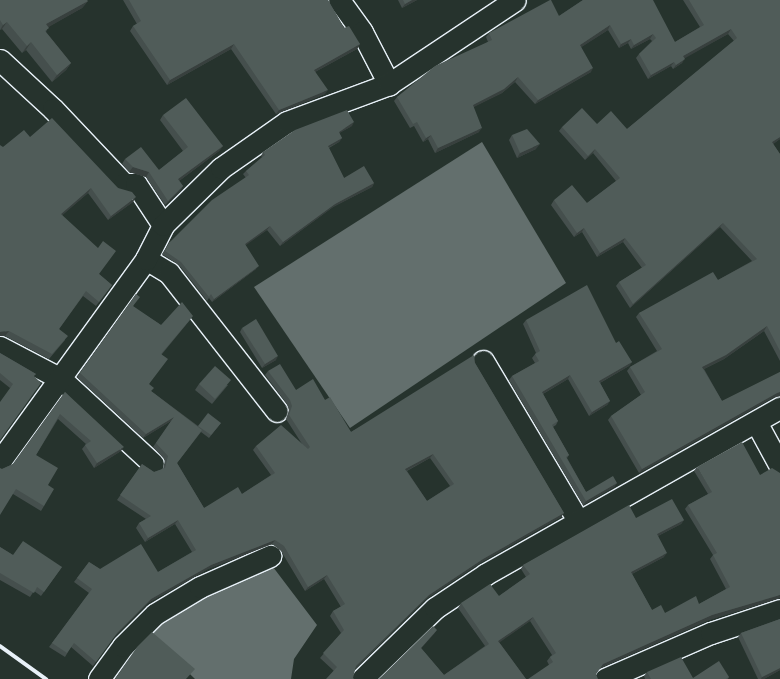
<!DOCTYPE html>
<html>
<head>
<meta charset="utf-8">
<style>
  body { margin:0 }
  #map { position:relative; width:780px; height:679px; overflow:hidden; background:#26332d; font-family:"Shantell Sans",sans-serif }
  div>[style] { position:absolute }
  .water>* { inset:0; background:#636f6d }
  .roads { filter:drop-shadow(1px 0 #e8f1f8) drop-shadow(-1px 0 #e8f1f8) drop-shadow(0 1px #e8f1f8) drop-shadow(0 -1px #e8f1f8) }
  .minor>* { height:21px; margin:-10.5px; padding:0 10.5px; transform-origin:10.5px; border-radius:10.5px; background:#26332d }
  .rail>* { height:4px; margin:-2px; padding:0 2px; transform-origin:2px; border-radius:2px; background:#e8f1f8 }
  .wall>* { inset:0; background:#454f4d }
  .shaded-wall>* { inset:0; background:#38403e }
  .building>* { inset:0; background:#505c59 }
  span { translate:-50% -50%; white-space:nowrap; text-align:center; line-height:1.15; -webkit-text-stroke:4px #26332d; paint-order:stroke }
</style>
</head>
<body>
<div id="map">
  <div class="water">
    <div style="clip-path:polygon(482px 142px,566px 283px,350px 428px,254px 287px)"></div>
    <div style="clip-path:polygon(270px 563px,317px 625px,294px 659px,291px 679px,195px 679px,146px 631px,201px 591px)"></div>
  </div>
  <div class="roads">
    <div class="minor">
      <div style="left:339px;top:0;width:39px;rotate:54deg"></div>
      <div style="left:362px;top:32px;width:59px;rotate:62.6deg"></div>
      <div style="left:0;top:60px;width:72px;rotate:42.8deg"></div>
      <div style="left:53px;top:109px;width:103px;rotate:46.6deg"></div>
      <div style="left:124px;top:184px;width:12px"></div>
      <div style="left:136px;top:184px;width:49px;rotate:56.6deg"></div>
      <div style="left:146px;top:259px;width:27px;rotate:31deg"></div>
      <div style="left:169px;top:273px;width:175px;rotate:52deg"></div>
      <div style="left:0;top:347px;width:69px;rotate:27.7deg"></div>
      <div style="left:61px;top:379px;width:125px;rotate:42.7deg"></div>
      <div style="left:483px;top:361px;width:187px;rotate:59.2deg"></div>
      <div style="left:756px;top:422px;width:50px;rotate:61.4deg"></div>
      <div style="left:0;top:461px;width:249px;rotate:-54.1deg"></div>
      <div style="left:146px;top:259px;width:38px;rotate:-63deg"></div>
      <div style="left:163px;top:225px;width:81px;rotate:-44.5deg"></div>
      <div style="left:221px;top:168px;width:80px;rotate:-34.9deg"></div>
      <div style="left:287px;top:122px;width:109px;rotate:-20.4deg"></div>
      <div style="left:389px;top:84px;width:151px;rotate:-33.7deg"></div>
      <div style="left:99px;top:679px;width:41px;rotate:-54deg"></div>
      <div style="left:123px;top:646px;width:45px;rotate:-45deg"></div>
      <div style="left:155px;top:614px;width:52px;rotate:-31deg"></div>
      <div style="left:200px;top:587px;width:77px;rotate:-23.9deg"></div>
      <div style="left:362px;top:679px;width:102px;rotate:-44.2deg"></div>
      <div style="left:435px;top:608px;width:61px;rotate:-33.7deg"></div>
      <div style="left:486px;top:574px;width:338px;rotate:-29.5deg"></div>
      <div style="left:605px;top:679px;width:116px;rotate:-23.5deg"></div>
      <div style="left:711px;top:633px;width:73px;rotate:-18.4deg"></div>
    </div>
  </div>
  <div class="rail">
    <div style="left:0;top:646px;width:57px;rotate:35.7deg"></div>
  </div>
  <div class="wall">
    <div style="clip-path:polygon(0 0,88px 1px,82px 8px,48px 27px,46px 32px,71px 63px,66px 70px,52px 82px,26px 50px,22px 53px,2px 29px,0 30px)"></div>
    <div style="clip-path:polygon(123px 0,328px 0,344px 28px,360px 44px,357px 49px,315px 72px,325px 94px,276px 114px,231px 49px,167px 85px,130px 31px,133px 26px,137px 24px)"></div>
    <div style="clip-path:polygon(398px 0,417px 0,402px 8px)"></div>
    <div style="clip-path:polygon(583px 0,675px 42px,700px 27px,683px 0,780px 0,780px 139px,773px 144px,780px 154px,780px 361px,764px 331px,724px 359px,704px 369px,722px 401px,780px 372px,780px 396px,774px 397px,639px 473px,608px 420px,611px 416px,641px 395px,627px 371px,630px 367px,657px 351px,636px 317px,639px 313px,718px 280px,752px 261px,720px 227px,630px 308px,616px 286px,619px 282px,642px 268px,623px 242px,597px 257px,582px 232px,574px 237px,551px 205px,554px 200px,587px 203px,616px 181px,593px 153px,585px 160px,559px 131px,562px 127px,597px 124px,627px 129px,734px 41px,728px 34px,684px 58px,682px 63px,673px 69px,671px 66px,648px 79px,636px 58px,639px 54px,652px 41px,650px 39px,631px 49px,628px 43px,619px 48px,608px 30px,581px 47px,591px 72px,535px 104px,515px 82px,502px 93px,473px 107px,479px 132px,435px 153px,428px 139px,423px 142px,414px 126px,410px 128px,394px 101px,397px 97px,488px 42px,486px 37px,489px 33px,559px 16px)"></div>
    <div style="clip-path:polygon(163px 115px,223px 146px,219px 151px,179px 181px,183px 186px,180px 191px,165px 205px,146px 177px,129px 172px,122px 164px,125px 159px,159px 170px,183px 151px,160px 120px)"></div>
    <div style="clip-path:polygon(352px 126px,339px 133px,342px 138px,339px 142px,329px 148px,344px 178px,374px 183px,372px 187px,333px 207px,280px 246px,267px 230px,245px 245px,256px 269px,212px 302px,209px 298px,207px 301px,179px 265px,162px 254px,169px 243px,246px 178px,243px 174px,246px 171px,262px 157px,261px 156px,263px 152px)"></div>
    <div style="clip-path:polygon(512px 135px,536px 149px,517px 158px,509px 140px)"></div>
    <div style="clip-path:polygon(30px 137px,118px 188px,133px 202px,108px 220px,88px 193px,62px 215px,99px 274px,112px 285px,96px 306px,83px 296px,59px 329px,65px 340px,49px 359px,5px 336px,3px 147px)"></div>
    <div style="clip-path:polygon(evenodd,136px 294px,133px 307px,161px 325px,190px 320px,162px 354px,149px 384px,151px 391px,198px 426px,221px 423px,209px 438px,201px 432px,177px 463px,204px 508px,242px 494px,271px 475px,253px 450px,256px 446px,302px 444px,286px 419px,289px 410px,287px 404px,265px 375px,268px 371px,296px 390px,325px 400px,351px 432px,475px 363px,564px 513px,561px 517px,480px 563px,426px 599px,356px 668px,334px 671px,320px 658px,341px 633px,330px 616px,333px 611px,341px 607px,324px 579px,305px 591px,281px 551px,272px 544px,208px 569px,148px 603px,114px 637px,93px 666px,71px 647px,65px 657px,49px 647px,89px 593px,74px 582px,89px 562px,100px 569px,158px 572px,192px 552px,175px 524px,145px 542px,136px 528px,139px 523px,146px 519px,117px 500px,142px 464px,154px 472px,163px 469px,165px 460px,153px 447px,171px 421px,143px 438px,77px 377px,136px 294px,430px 458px,450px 486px,427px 501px,407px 471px,430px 458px)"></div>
    <div style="clip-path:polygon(526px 320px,616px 343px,632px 362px,629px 366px,600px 383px,610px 401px,607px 405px,589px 416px,568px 379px,543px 394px,558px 421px,556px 425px,553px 427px,569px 455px,567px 458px,586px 492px,617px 483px,614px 487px,583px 505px,509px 380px,512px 376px,535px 363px,532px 358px,536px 353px,523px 324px)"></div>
    <div style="clip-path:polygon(242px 328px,276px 360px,262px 368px,240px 332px)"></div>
    <div style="clip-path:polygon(0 353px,36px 374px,10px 388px,0 380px)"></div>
    <div style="clip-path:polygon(199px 384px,228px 385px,212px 404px,195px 390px)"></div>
    <div style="clip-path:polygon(65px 392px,121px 451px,94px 468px,82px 449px,86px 444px,58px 419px,36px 455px,48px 485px,44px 506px,41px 511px,13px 494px,2px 469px,13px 464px)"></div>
    <div style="clip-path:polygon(697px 467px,780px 598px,709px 620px,600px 668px,596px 674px,549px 665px,547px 661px,550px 657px,552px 655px,530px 621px,499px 642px,526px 679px,379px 679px,437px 630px,421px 648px,444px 675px,485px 646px,458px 608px,461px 603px,499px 596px,526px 577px,521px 569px,523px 565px,636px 518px,684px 520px,681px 524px,658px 536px,664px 557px,632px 574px,652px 610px,665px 613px,699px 604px,726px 589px,710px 559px,713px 555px,685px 509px,688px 505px,708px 494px,694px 471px)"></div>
    <div style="clip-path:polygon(0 547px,13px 555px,62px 567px,41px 596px,34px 591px,30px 597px,0 580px)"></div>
    <div style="clip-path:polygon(780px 619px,780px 670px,764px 679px,758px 679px,738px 637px,741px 633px)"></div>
    <div style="clip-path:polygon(647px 672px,693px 678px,729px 677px,728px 679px,645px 679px,644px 676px)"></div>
  </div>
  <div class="shaded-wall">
    <div style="clip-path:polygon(412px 0,417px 0,402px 8px,405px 4px)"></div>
    <div style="clip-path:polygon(88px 1px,82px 8px,40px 32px,46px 24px)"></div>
    <div style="clip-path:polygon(7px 22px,2px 29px,0 30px,3px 25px)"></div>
    <div style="clip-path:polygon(610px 25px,608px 30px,577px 50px,580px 45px)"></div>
    <div style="clip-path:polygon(731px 29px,728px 34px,680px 61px,683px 56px)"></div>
    <div style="clip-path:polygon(653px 34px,650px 39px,631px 49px,634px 45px)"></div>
    <div style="clip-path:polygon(631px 39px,628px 43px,619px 48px,621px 44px)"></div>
    <div style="clip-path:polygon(31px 42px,26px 50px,22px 53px,27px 46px)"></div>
    <div style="clip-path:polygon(234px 44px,231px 49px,167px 85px,170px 80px)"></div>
    <div style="clip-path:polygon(360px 44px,357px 49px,311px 74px,314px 70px)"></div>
    <div style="clip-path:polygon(685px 59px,682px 63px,673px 69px,676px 65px)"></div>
    <div style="clip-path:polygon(674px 62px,671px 66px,648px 79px,651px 75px)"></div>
    <div style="clip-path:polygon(71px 63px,66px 70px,52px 82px,57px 75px)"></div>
    <div style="clip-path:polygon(593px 68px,591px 72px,535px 104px,538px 100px)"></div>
    <div style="clip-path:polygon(518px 77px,515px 82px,502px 93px,470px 109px,473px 105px)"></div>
    <div style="clip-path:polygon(328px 90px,325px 94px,276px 114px,279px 110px)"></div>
    <div style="clip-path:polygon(354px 122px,352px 126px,336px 135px,339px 132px)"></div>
    <div style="clip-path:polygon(482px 128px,479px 132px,435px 153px,438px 148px)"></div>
    <div style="clip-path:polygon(431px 135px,428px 139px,423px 142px,426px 138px)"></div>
    <div style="clip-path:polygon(780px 137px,780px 139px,769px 147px,772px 142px)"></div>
    <div style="clip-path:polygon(342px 138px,339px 142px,325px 149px,328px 146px)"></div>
    <div style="clip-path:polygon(540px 144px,536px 149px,517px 158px,520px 153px)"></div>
    <div style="clip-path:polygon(223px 146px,219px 151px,175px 184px,178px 179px)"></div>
    <div style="clip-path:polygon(595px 149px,593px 153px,585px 160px,588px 156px)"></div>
    <div style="clip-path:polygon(133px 167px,149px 172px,146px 177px,129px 172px)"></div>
    <div style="clip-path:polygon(374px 183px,372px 187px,333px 207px,280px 246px,283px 242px,335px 204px)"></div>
    <div style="clip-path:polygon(183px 186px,180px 191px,165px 205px,168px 201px)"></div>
    <div style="clip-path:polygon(91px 188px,88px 193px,58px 219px,61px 214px)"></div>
    <div style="clip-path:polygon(136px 197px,133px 202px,108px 220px,111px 216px)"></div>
    <div style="clip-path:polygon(723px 223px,720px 227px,630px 308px,633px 304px)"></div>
    <div style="clip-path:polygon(270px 226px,267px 230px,242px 248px,245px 244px)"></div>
    <div style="clip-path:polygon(584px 228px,582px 232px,574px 237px,577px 233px)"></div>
    <div style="clip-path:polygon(625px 238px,623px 242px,597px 257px,600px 253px)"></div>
    <div style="clip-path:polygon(259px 266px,256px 269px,212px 302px,214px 299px)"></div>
    <div style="clip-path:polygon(767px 326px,764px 331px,724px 359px,700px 371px,702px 367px)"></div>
    <div style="clip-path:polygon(9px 331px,5px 336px,0 336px,0 332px)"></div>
    <div style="clip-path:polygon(278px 356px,276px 360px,262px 368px,265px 364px)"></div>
    <div style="clip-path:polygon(632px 362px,629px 366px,596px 385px,599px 381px)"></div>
    <div style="clip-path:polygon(570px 375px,568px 379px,539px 396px,542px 392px)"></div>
    <div style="clip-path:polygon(780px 392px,780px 396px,774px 397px,639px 473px,642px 469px,777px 393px)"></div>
    <div style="clip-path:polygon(610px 401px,607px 405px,589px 416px,592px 412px)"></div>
    <div style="clip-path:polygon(174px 417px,171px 421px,143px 438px,146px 434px)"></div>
    <div style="clip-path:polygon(124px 447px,121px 451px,94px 468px,97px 463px)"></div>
    <div style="clip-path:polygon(433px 454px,430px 458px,402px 473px,405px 469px)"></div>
    <div style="clip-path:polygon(617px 483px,614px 487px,583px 505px,586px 501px)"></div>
    <div style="clip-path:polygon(564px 513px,561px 517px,480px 563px,426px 599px,353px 670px,356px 666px,429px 595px,483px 559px)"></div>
    <div style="clip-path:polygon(178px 520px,175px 524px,145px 542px,148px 538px)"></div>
    <div style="clip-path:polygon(684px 520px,681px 524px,654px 538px,657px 534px)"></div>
    <div style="clip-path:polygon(275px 540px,272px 544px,208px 569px,148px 603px,114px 637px,93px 666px,117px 633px,151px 599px,211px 565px)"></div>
    <div style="clip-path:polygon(667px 553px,664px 557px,628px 576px,631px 572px)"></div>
    <div style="clip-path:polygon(327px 575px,324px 579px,305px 591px,308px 587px)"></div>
    <div style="clip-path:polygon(780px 595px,780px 598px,709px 620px,600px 668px,603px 664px,712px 615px)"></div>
    <div style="clip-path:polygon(533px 617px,530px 621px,496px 645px,498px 641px)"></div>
    <div style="clip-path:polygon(437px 630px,434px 634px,418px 652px,421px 648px)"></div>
    <div style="clip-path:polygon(780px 668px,780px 670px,764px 679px,761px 679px,762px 677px)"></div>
  </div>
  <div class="building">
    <div style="clip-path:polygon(0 0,87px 0,88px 1px,46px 24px,49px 28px,45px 31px,71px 63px,57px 75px,31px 42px,27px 46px,7px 22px,3px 25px,0 20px)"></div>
    <div style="clip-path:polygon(129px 0,328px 0,344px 28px,349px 26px,360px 44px,314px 70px,328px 90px,279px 110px,234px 44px,170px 80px,133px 26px,141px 21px)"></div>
    <div style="clip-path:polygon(403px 0,412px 0,405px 4px)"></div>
    <div style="clip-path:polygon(550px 0,551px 0,559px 16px,583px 0,653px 0,675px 42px,704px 25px,689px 0,780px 0,780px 137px,772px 142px,780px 154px,780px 351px,767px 326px,726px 355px,702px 367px,722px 401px,780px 372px,780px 392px,777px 393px,642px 469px,611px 416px,645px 392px,630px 367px,662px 349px,639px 313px,713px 272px,718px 280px,757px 259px,723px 223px,633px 304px,619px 282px,646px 265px,625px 238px,600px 253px,584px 228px,577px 233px,554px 200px,572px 185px,587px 203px,620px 178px,595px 149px,588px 156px,562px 127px,582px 108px,597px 124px,611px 111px,627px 129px,737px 38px,731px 29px,683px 56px,685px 59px,676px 65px,674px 62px,651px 75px,639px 54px,656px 38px,653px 34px,634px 45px,631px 39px,621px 44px,610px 25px,580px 45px,593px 68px,538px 100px,518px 77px,504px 89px,473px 105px,482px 128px,438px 148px,431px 135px,426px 138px,417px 122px,413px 124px,397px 97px,435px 66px,492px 40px,489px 33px)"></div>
    <div style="clip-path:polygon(186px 98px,223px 146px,178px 179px,183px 186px,168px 201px,149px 172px,133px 167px,125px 159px,141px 147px,159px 170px,188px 147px,163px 115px)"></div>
    <div style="clip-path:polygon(347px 110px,354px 122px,339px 132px,342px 138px,328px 146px,344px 178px,364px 166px,374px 183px,335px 204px,283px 242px,270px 226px,245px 244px,259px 266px,214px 299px,211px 294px,209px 297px,181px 262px,165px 251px,169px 243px,212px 200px,249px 175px,246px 171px,265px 155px,263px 152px,295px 130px)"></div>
    <div style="clip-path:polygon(52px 118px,118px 188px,132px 192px,136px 197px,111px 216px,91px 188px,61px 214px,98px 248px,103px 241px,116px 251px,99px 274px,112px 285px,99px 302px,86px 291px,59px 329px,68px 336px,52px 354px,9px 331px,0 332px,0 145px,3px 147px,24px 130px,30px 137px)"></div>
    <div style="clip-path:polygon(527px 129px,540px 144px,520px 153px,512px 135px)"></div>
    <div style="clip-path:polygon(587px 285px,616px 343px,619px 341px,632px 362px,599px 381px,610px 401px,592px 412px,570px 375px,542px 392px,558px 421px,552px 425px,569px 455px,566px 457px,586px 492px,613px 476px,617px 483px,586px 501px,512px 376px,539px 361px,535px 354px,540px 351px,526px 320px)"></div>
    <div style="clip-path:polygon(evenodd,136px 294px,140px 297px,133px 306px,161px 325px,182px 302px,193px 316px,161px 354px,168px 359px,149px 384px,154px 388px,151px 391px,202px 430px,177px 463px,204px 508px,238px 487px,242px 494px,275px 473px,256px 446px,281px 425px,308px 449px,310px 447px,289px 415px,292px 406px,290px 400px,268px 371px,280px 364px,296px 390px,313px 379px,325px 400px,330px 397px,351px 432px,474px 355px,475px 363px,564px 513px,483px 559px,429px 595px,356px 666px,353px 678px,354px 679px,326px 679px,337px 667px,323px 653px,344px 630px,333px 611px,345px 604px,327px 575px,308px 587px,284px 546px,275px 540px,211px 565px,151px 599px,117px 633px,96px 662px,74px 643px,67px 653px,52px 643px,92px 589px,77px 578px,89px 562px,100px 569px,141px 544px,158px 572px,196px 550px,178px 520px,148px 538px,139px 523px,151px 516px,120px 495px,142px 464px,154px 472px,165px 468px,168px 456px,156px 443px,174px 417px,146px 434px,80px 373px,136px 294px,433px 454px,454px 484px,427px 501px,405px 469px,433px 454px)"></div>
    <div style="clip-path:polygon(256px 319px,278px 356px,265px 364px,242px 328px)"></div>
    <div style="clip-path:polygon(0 353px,36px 374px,34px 376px,41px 383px,0 440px,0 402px,13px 384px,0 373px)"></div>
    <div style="clip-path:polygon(215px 366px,231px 380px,215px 399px,199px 384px)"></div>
    <div style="clip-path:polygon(65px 392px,124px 447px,97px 463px,85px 445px,91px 441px,60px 414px,36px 455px,58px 468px,48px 485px,54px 489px,44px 506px,16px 489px,0 515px,0 468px,2px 469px,13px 464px)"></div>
    <div style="clip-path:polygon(208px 413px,221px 423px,211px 435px,198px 426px)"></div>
    <div style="clip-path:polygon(742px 442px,760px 475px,772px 468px,780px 473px,780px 595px,712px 615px,603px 664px,596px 674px,598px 679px,528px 679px,553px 662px,550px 657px,556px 653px,533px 617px,498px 641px,526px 679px,379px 679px,433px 626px,437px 630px,421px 648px,444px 675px,489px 644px,461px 603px,490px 584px,499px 596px,530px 574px,523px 565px,629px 505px,636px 518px,672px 499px,684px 520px,657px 534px,667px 553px,631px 572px,652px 610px,661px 605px,665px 613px,696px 596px,699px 604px,730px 587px,713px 555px,717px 553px,688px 505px,712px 492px,697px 467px)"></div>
    <div style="clip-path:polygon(23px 541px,62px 567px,44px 592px,37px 587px,34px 593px,0 573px,0 547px,13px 555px)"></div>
    <div style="clip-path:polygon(780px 619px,780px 668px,762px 677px,741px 633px)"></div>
    <div style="clip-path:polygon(152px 632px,195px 669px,186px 679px,115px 679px,137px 647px)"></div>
    <div style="clip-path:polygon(681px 657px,693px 678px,719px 661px,729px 677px,726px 679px,651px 679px,647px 672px)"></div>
  </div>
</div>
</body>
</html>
